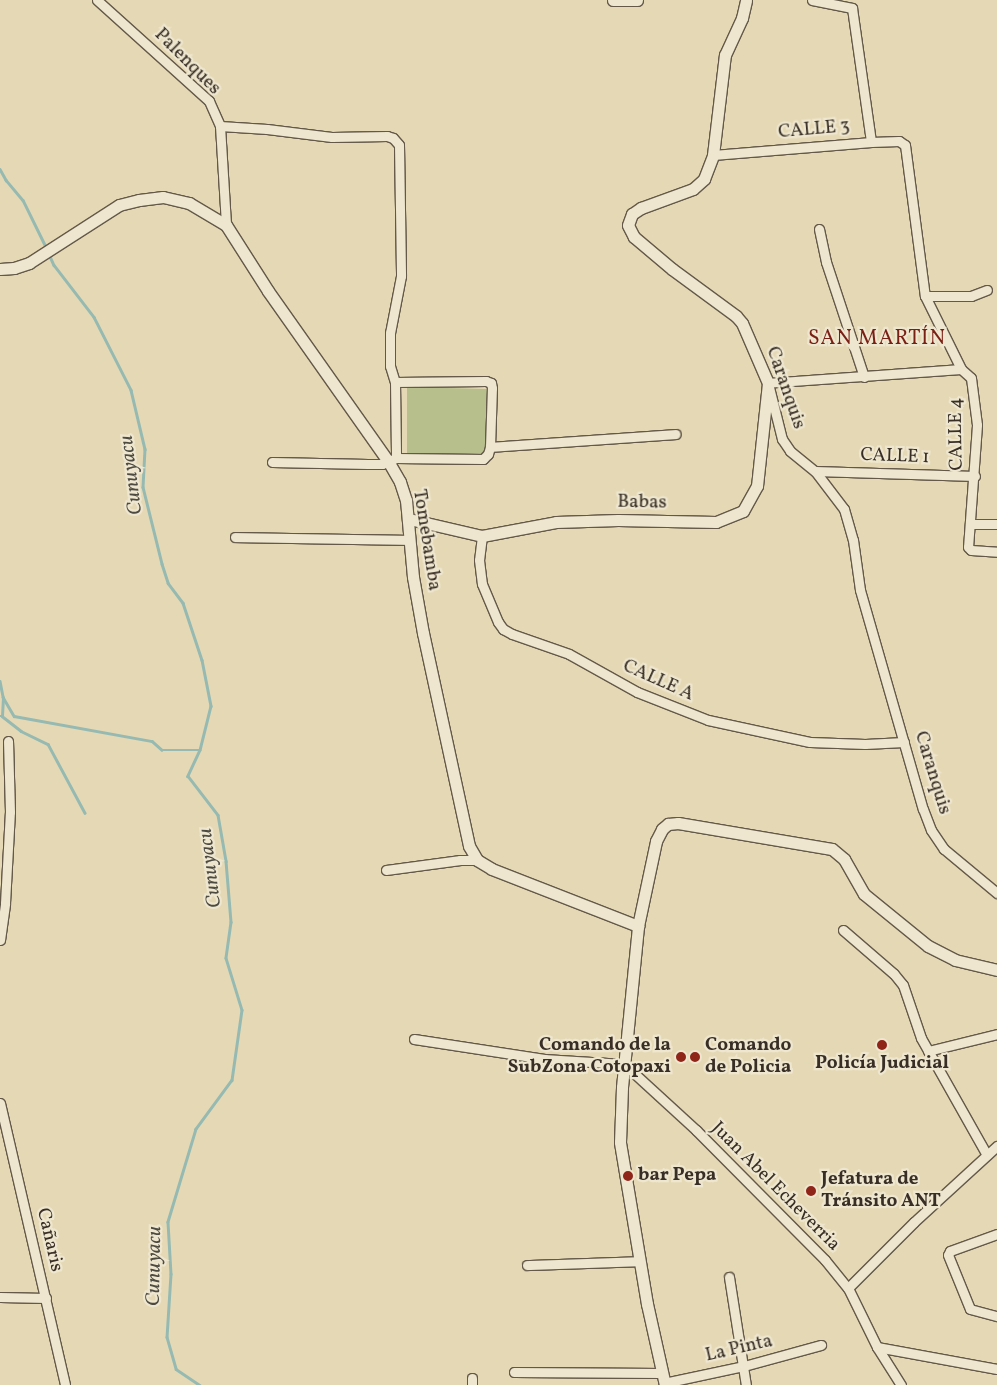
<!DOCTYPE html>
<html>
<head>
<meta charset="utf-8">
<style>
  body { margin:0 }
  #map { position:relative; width:997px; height:1385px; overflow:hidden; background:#e5d9b5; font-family:Vollkorn,serif }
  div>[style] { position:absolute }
  .green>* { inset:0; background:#b7bf8c }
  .stream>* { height:2.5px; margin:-1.25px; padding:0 1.25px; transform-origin:1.25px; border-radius:1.25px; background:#96bab1 }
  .roads { filter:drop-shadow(1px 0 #645949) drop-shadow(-1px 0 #645949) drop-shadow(0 1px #645949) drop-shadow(0 -1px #645949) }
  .minor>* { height:9px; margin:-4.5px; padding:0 4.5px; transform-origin:4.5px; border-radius:4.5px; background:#eee6cf }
  .tertiary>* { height:11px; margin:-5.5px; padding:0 5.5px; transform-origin:5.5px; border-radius:5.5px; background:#eee6cf }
  .dots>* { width:14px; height:14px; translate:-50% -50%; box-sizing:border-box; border:2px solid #eee6cf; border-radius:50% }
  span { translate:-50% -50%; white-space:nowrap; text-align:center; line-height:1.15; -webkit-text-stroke:4.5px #eee6cf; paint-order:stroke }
  .street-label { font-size:19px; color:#392e25 }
  .poi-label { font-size:19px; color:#392e25; font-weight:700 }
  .right { translate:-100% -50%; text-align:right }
  .left { translate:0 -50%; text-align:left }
  .water-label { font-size:20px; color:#4c4a41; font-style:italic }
  .quarter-label { font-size:21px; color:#7a1f14; letter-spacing:1px }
</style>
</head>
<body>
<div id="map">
  <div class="green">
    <div style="clip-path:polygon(407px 387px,487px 389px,485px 457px,407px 460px)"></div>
  </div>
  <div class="stream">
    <div style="left:0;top:169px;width:13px;rotate:61deg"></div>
    <div style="left:6px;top:180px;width:26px;rotate:50deg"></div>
    <div style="left:23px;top:200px;width:52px;rotate:63.9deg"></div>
    <div style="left:49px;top:254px;width:12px;rotate:66deg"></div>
    <div style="left:54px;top:265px;width:66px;rotate:52.4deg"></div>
    <div style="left:94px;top:317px;width:82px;rotate:63.1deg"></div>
    <div style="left:131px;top:390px;width:61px;rotate:76.7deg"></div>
    <div style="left:145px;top:449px;width:38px;rotate:93deg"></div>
    <div style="left:143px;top:487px;width:79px;rotate:76.1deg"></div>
    <div style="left:162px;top:564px;width:20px;rotate:72deg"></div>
    <div style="left:168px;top:583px;width:25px;rotate:53deg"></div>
    <div style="left:183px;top:603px;width:60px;rotate:71.6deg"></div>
    <div style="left:202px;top:660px;width:47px;rotate:78.9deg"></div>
    <div style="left:211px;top:706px;width:45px;rotate:104deg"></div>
    <div style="left:200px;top:750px;width:29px;rotate:115deg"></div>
    <div style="left:188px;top:776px;width:49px;rotate:52.4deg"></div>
    <div style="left:218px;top:815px;width:47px;rotate:80.1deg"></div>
    <div style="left:226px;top:861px;width:61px;rotate:85.3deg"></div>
    <div style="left:231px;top:922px;width:36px;rotate:98deg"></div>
    <div style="left:226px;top:958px;width:54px;rotate:72.9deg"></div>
    <div style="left:242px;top:1010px;width:71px;rotate:98.1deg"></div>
    <div style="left:232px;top:1080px;width:61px;rotate:126.3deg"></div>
    <div style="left:196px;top:1129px;width:97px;rotate:106.8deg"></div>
    <div style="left:168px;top:1222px;width:52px;rotate:86.7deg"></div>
    <div style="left:171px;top:1274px;width:63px;rotate:93.6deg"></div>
    <div style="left:167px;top:1337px;width:33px;rotate:74deg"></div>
    <div style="left:176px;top:1369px;width:29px;rotate:34deg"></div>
    <div style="left:0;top:681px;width:16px;rotate:79deg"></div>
    <div style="left:3px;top:697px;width:22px;rotate:60deg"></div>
    <div style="left:14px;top:716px;width:140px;rotate:10.3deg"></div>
    <div style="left:152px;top:741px;width:13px;rotate:42deg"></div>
    <div style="left:162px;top:750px;width:38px"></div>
    <div style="left:0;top:716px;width:2px"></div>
    <div style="left:2px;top:716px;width:18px;rotate:-87deg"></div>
    <div style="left:2px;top:716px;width:24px;rotate:38deg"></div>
    <div style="left:21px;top:731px;width:30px;rotate:26deg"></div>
    <div style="left:48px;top:744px;width:78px;rotate:61.8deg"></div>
  </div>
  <div class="roads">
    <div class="minor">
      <div style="left:97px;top:0;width:151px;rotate:42deg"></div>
      <div style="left:209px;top:101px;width:27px;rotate:66deg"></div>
      <div style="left:220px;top:126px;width:99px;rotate:86.5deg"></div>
      <div style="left:812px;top:0;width:41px;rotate:11.3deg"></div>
      <div style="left:852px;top:8px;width:135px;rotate:81.9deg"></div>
      <div style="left:220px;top:126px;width:47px;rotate:3.7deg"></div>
      <div style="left:267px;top:129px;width:65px;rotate:7deg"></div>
      <div style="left:332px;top:137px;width:55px;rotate:-1deg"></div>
      <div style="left:387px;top:136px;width:6px;rotate:18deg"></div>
      <div style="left:393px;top:138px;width:9px;rotate:49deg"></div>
      <div style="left:399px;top:145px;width:131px;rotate:89.1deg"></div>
      <div style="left:401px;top:276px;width:58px;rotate:100.9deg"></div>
      <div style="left:390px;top:333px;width:33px;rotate:90deg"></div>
      <div style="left:390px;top:366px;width:17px;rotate:73deg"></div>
      <div style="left:713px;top:155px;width:159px;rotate:-4.7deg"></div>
      <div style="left:871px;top:142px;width:28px;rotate:-2deg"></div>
      <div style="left:899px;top:141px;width:7px;rotate:34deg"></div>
      <div style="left:905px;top:145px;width:152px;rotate:82.5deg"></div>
      <div style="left:925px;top:296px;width:81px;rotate:63.7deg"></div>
      <div style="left:961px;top:369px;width:13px;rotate:42deg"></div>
      <div style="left:971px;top:378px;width:47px;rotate:82.7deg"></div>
      <div style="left:977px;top:425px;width:122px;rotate:94.2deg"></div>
      <div style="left:968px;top:547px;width:4px;rotate:45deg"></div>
      <div style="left:971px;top:550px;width:26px;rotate:4deg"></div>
      <div style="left:819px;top:229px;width:34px;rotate:78deg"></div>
      <div style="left:826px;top:262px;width:121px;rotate:71.7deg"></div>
      <div style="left:925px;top:296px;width:46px"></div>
      <div style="left:971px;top:296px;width:17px;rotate:-21deg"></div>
      <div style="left:961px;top:369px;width:194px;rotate:175.9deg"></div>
      <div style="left:768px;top:383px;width:58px;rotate:76deg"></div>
      <div style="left:782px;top:439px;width:14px;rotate:56deg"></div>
      <div style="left:790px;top:451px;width:32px;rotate:39deg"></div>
      <div style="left:815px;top:471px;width:48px;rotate:52.7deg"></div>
      <div style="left:844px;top:509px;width:32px;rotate:74deg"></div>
      <div style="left:853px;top:540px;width:50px;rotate:82deg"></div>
      <div style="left:860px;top:590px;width:228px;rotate:74deg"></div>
      <div style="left:923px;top:809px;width:22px;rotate:69deg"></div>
      <div style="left:931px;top:830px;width:23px;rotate:56deg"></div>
      <div style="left:944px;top:849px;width:69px;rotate:39.7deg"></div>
      <div style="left:490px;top:447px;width:186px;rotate:-4deg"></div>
      <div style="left:272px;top:462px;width:96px;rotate:1.2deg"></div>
      <div style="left:368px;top:464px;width:14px"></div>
      <div style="left:382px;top:464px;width:15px;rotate:-23deg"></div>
      <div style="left:396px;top:458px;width:87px;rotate:0.7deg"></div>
      <div style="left:483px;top:459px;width:7px;rotate:-45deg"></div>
      <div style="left:488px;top:454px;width:7px;rotate:-74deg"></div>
      <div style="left:490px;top:447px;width:59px;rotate:-88.1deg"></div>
      <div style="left:492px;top:388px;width:5px;rotate:-101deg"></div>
      <div style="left:491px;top:383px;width:5px;rotate:-158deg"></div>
      <div style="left:486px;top:381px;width:91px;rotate:179.4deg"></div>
      <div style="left:395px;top:382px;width:76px;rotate:89.2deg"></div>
      <div style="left:815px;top:471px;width:160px;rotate:1.8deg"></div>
      <div style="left:970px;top:524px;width:27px"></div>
      <div style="left:482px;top:536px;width:24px;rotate:97deg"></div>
      <div style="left:479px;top:560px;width:24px;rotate:83deg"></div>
      <div style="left:482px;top:584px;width:41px;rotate:67.2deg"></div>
      <div style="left:498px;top:622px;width:9px;rotate:54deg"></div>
      <div style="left:503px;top:629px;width:10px;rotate:29deg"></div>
      <div style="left:512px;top:634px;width:60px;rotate:19.3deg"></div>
      <div style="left:569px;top:654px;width:78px;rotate:29.2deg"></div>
      <div style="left:637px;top:692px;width:76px;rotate:21.5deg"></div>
      <div style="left:708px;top:720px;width:104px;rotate:12.2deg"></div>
      <div style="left:810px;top:742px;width:55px;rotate:2.1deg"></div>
      <div style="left:865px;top:744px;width:39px;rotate:-3deg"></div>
      <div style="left:235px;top:537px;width:174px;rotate:1deg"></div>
      <div style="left:386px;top:870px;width:75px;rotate:-7.7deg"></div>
      <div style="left:460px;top:860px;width:17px"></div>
      <div style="left:843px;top:930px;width:67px;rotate:40.8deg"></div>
      <div style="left:894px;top:974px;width:14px;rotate:51deg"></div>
      <div style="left:903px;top:985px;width:56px;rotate:71.2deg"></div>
      <div style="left:921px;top:1038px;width:134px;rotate:60.6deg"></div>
      <div style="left:0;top:940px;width:37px;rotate:-82deg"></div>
      <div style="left:5px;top:903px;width:91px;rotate:-86.9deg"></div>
      <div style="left:10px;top:812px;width:71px;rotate:-91.6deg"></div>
      <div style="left:414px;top:1039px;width:132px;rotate:8.7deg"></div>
      <div style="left:544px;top:1059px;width:80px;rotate:3.6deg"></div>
      <div style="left:624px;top:1064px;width:98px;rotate:42.5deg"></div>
      <div style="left:696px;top:1130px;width:183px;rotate:45.2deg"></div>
      <div style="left:825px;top:1260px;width:36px;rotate:51deg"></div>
      <div style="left:848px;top:1288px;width:66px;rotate:63.8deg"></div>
      <div style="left:877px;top:1347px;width:45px;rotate:57.7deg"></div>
      <div style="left:928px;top:1051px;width:71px;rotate:-13.8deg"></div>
      <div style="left:0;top:1103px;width:289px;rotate:77deg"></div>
      <div style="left:997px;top:1234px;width:50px;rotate:160.1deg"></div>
      <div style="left:950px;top:1251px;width:4px;rotate:117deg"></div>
      <div style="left:948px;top:1255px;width:58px;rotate:67.8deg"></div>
      <div style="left:970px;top:1309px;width:28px;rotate:15deg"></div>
      <div style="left:527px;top:1265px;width:113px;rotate:-2deg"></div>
      <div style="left:729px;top:1277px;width:109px;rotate:81.1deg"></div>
      <div style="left:848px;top:1288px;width:93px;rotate:-45deg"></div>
      <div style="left:914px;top:1222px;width:113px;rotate:-42.5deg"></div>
      <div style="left:0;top:1297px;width:46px;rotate:1.2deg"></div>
      <div style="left:877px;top:1347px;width:122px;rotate:10.4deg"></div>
      <div style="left:514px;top:1372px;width:147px;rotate:0.4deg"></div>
      <div style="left:472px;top:1378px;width:7px;rotate:90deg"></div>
      <div style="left:664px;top:1383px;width:82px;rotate:-12deg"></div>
      <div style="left:744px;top:1366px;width:80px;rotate:-15.3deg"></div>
    </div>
    <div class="tertiary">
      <div style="left:613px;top:0;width:24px"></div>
      <div style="left:0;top:269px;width:14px;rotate:-4deg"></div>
      <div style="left:14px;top:268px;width:16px;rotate:-18deg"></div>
      <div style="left:29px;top:263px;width:107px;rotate:-32.8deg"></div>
      <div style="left:119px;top:205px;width:21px;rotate:-14deg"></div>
      <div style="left:139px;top:200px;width:24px;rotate:-7deg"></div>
      <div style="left:163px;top:197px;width:27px;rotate:13deg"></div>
      <div style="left:189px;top:203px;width:43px;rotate:30.7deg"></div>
      <div style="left:226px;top:225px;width:78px;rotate:57.5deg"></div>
      <div style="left:268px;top:291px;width:208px;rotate:54.8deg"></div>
      <div style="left:388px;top:461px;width:24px;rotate:60deg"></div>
      <div style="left:400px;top:482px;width:19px;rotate:72deg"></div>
      <div style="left:406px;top:500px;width:77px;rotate:84.8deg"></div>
      <div style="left:413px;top:577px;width:57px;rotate:79.9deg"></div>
      <div style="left:423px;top:633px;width:218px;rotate:77.8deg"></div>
      <div style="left:469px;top:846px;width:16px;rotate:60deg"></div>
      <div style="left:477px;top:860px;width:17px;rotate:31deg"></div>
      <div style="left:492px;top:869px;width:157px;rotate:21.3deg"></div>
      <div style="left:409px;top:519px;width:75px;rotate:13.1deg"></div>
      <div style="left:482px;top:536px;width:75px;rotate:-10.7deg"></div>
      <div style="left:556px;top:522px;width:62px;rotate:-1.8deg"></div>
      <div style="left:618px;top:520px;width:98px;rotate:1.2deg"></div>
      <div style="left:716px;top:522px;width:29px;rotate:-22deg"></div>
      <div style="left:743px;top:511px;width:29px;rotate:-61deg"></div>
      <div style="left:757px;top:486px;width:104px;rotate:-83.9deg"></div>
      <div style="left:768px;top:383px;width:65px;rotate:-113.4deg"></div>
      <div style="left:742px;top:323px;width:9px;rotate:-131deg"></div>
      <div style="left:736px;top:316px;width:79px;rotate:-143.7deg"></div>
      <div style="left:672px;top:269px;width:50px;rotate:-139.9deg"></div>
      <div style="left:634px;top:237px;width:13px;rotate:-117deg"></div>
      <div style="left:628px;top:225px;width:12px;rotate:-70deg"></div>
      <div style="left:632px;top:214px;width:11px;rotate:-34deg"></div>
      <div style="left:641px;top:208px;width:55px;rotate:-20.1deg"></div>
      <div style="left:693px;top:189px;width:15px;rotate:-42deg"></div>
      <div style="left:704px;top:179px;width:26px;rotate:-69deg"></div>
      <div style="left:713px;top:155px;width:101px;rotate:-83.2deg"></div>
      <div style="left:725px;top:55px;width:41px;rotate:-65.3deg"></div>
      <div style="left:742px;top:18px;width:18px;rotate:-77deg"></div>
      <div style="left:665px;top:1385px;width:83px;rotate:-102.5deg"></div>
      <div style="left:647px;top:1304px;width:164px;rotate:-99.5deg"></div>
      <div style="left:620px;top:1142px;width:55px;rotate:-87.9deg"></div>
      <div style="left:622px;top:1087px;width:162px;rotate:-84.3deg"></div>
      <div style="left:638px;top:926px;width:87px;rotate:-78deg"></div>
      <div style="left:656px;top:841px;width:13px;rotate:-63deg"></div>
      <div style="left:662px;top:829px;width:8px;rotate:-40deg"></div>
      <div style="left:668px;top:824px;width:10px;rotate:-6deg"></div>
      <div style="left:678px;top:823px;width:156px;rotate:9.6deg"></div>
      <div style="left:832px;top:849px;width:16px;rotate:40deg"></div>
      <div style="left:844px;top:859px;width:40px;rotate:60.3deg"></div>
      <div style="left:864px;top:894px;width:82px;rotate:39.1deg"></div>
      <div style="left:928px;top:946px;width:30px;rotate:27deg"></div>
      <div style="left:955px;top:960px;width:43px;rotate:13.4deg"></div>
    </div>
  </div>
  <div class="dots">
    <div style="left:882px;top:1045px;background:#8f2418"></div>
    <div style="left:681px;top:1057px;background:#8f2418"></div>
    <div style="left:695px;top:1057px;background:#8f2418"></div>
    <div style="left:628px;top:1176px;background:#8f2418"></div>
    <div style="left:811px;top:1191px;background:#8f2418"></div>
  </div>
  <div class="street-label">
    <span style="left:187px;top:62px;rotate:45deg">Palenques</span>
    <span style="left:814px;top:130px;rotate:-5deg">CALLE 3</span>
    <span style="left:785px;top:388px;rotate:71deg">Caranquis</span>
    <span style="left:957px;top:434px;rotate:-91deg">CALLE 4</span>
    <span style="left:895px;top:457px;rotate:2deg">CALLE 1</span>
    <span style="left:642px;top:503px;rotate:1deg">Babas</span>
    <span style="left:426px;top:540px;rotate:81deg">Tomebamba</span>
    <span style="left:658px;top:681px;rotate:24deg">CALLE A</span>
    <span style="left:932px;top:773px;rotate:73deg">Caranquis</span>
    <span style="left:775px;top:1187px;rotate:45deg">Juan Abel Echeverria</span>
    <span style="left:49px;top:1240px;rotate:77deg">Cañaris</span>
    <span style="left:739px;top:1349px;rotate:-13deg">La Pinta</span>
  </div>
  <div class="poi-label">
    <span class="right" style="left:671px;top:1057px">Comando de la<br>SubZona Cotopaxi</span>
    <span class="left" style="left:705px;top:1057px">Comando<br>de Policia</span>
    <span style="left:882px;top:1064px">Policía Judicial</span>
    <span class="left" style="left:638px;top:1176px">bar Pepa</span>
    <span class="left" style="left:821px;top:1191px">Jefatura de<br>Tránsito ANT</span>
  </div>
  <div class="water-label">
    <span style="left:132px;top:475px;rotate:-97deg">Cunuyacu</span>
    <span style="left:211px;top:868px;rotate:-97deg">Cunuyacu</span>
    <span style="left:155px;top:1266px;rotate:-89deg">Cunuyacu</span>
  </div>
  <div class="quarter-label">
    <span style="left:877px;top:339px">SAN MARTÍN</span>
  </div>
</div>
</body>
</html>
